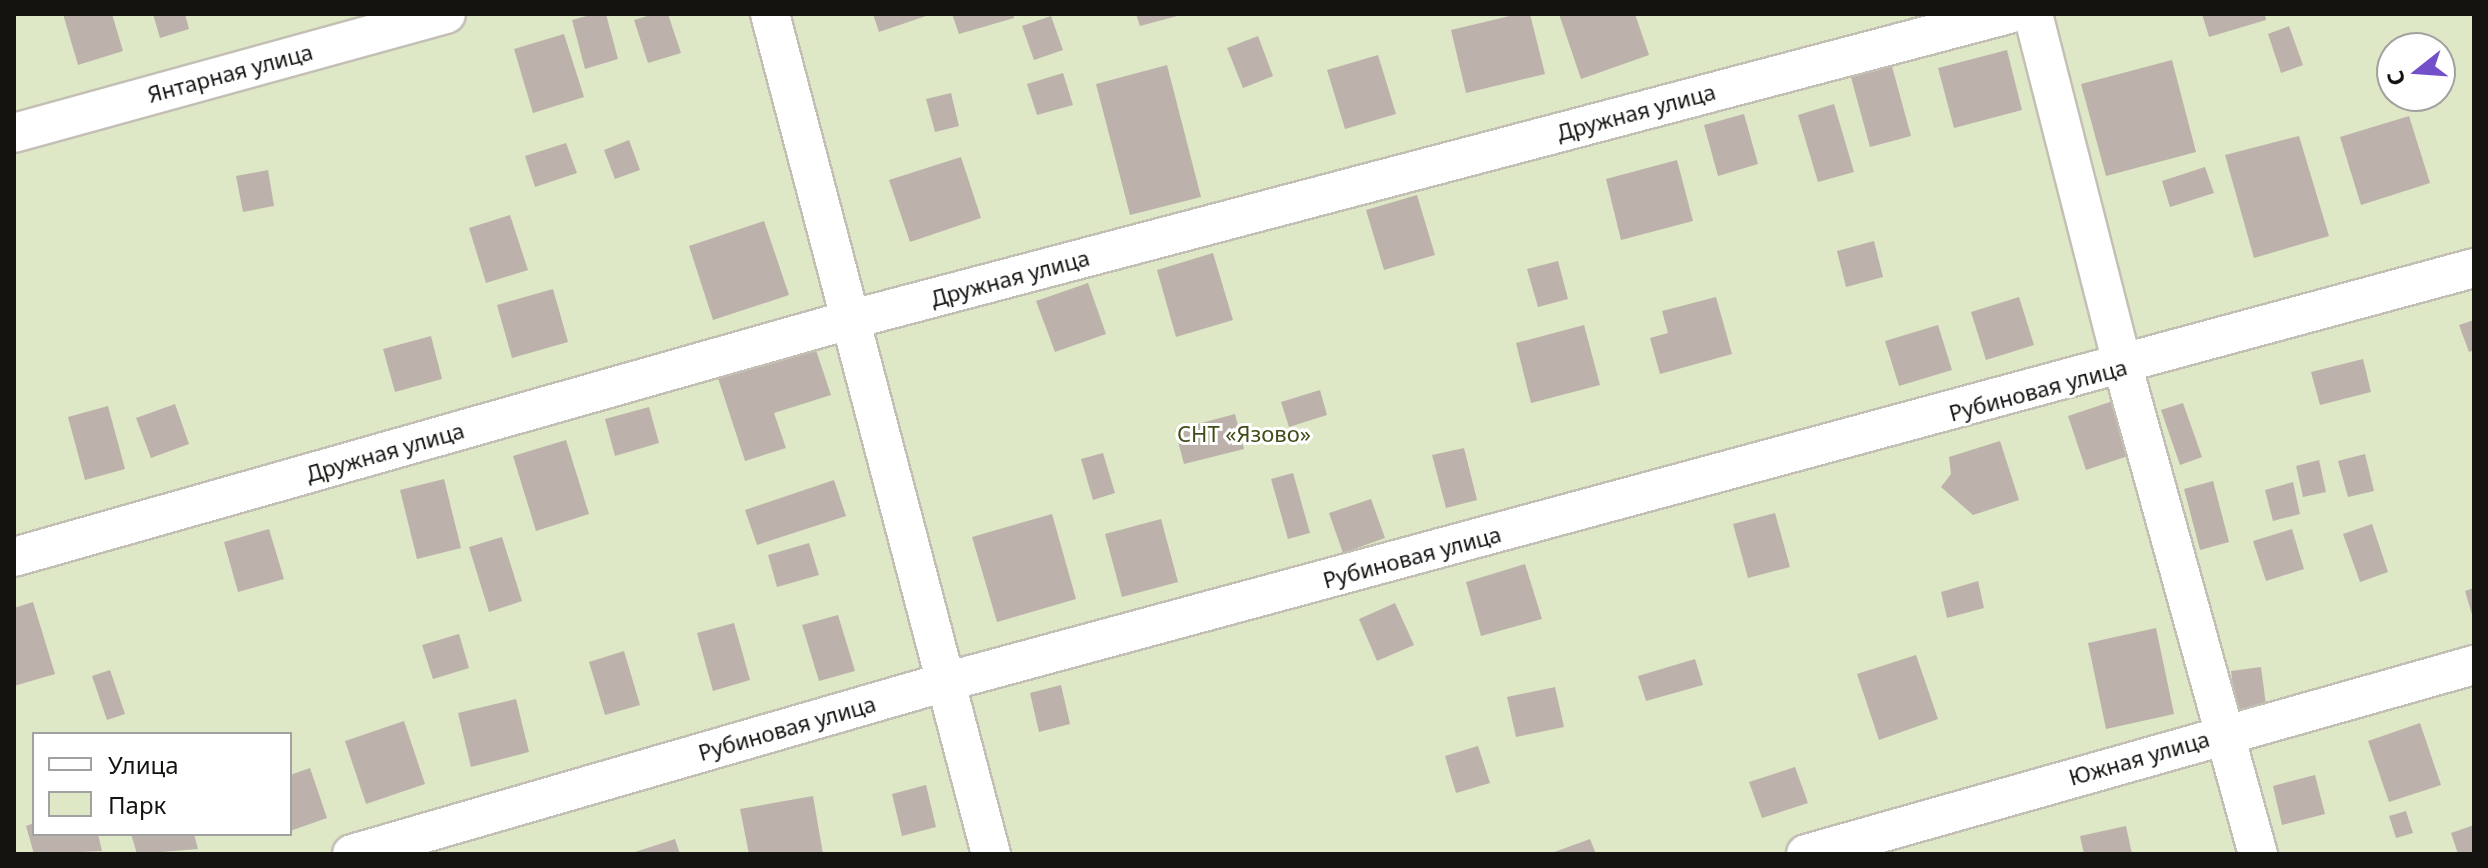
<!DOCTYPE html>
<html>
<head>
<meta charset="utf-8">
<style>
  body { margin:0 }
  #map { position:relative; width:2488px; height:868px; overflow:hidden; background:#f7f2e8; font-family:"Noto Sans",sans-serif }
  div>[style] { position:absolute }
  .green>* { inset:0; background:#dee8c6 }
  .building>* { inset:0; background:#bcb2ab }
  .roads { filter:drop-shadow(2px 0 #c4bfb5) drop-shadow(-2px 0 #c4bfb5) drop-shadow(0 2px #c4bfb5) drop-shadow(0 -2px #c4bfb5) }
  .minor>* { height:38px; margin:-19px; padding:0 19px; transform-origin:19px; border-radius:19px; background:#fff }
  span { translate:-50% -50%; white-space:nowrap; text-align:center; line-height:1.15; -webkit-text-stroke:6px #fff; paint-order:stroke }
  .street-label { font-size:22px; color:#151310 }
  .park-label { font-size:22px; color:#414d19 }
  .frame { position:absolute; inset:0; border:16px solid #151310; pointer-events:none }
  .legend { position:absolute; left:32px; top:732px; width:260px; height:104px; box-sizing:border-box; background:#fff; border:2px solid #a1a19f; margin:0; padding:10px 14px; list-style:none; font-size:24px; color:#151310 }
  .legend li { display:flex; align-items:center; gap:16px; height:40px }
  .legend b { width:40px; border:2px solid #a1a19f }
  .north { position:absolute; left:2376px; top:32px; width:80px; height:80px; box-sizing:border-box; background:#fff; border:2px solid #a1a19f; border-radius:50%; rotate:253deg; font-size:22px; font-weight:700; line-height:32px; text-align:center; color:#151310 }
  .north::after { content:''; display:block; margin:auto; width:28px; height:36px; background:#7350c9; clip-path:polygon(50% 0,100% 100%,50% 72%,0 100%) }
</style>
</head>
<body>
<div id="map">
  <div class="green">
    <div style="clip-path:polygon(evenodd,14px 14px,2474px 14px,2474px 854px,14px 854px,14px 14px,2392px 48px,2440px 48px,2440px 96px,2392px 96px,2392px 48px,14px 14px,34px 734px,290px 734px,290px 834px,34px 834px,34px 734px)"></div>
  </div>
  <div class="building">
    <div style="clip-path:polygon(63px 14px,112px 14px,123px 51px,78px 65px)"></div>
    <div style="clip-path:polygon(153px 14px,185px 14px,189px 29px,160px 38px)"></div>
    <div style="clip-path:polygon(594px 14px,606px 14px,618px 59px,585px 69px,572px 20px)"></div>
    <div style="clip-path:polygon(654px 14px,668px 14px,681px 53px,648px 63px,634px 20px)"></div>
    <div style="clip-path:polygon(873px 14px,929px 14px,929px 15px,879px 32px)"></div>
    <div style="clip-path:polygon(952px 14px,1013px 14px,1014px 18px,959px 34px)"></div>
    <div style="clip-path:polygon(1136px 14px,1181px 14px,1181px 15px,1140px 26px)"></div>
    <div style="clip-path:polygon(1518px 14px,1530px 14px,1545px 74px,1466px 93px,1451px 30px)"></div>
    <div style="clip-path:polygon(1559px 14px,1635px 14px,1649px 55px,1581px 79px)"></div>
    <div style="clip-path:polygon(2202px 14px,2265px 14px,2266px 20px,2209px 37px)"></div>
    <div style="clip-path:polygon(1051px 16px,1063px 50px,1034px 60px,1022px 26px)"></div>
    <div style="clip-path:polygon(2289px 26px,2303px 65px,2281px 73px,2268px 34px)"></div>
    <div style="clip-path:polygon(564px 34px,584px 97px,533px 113px,514px 49px)"></div>
    <div style="clip-path:polygon(1258px 36px,1273px 76px,1243px 88px,1227px 48px)"></div>
    <div style="clip-path:polygon(2007px 50px,2022px 110px,1954px 128px,1938px 68px)"></div>
    <div style="clip-path:polygon(1378px 55px,1396px 114px,1345px 129px,1327px 70px)"></div>
    <div style="clip-path:polygon(1890px 59px,1911px 136px,1870px 147px,1849px 70px)"></div>
    <div style="clip-path:polygon(2172px 60px,2196px 152px,2106px 176px,2081px 84px)"></div>
    <div style="clip-path:polygon(1167px 65px,1201px 197px,1130px 215px,1096px 84px)"></div>
    <div style="clip-path:polygon(1063px 73px,1073px 105px,1037px 115px,1027px 84px)"></div>
    <div style="clip-path:polygon(951px 93px,959px 126px,935px 132px,926px 99px)"></div>
    <div style="clip-path:polygon(1834px 104px,1854px 172px,1818px 182px,1798px 115px)"></div>
    <div style="clip-path:polygon(1744px 114px,1758px 164px,1718px 176px,1704px 125px)"></div>
    <div style="clip-path:polygon(2409px 116px,2430px 183px,2361px 205px,2340px 137px)"></div>
    <div style="clip-path:polygon(2299px 136px,2329px 236px,2254px 258px,2225px 155px)"></div>
    <div style="clip-path:polygon(629px 140px,640px 170px,615px 179px,604px 150px)"></div>
    <div style="clip-path:polygon(566px 143px,577px 173px,535px 187px,525px 156px)"></div>
    <div style="clip-path:polygon(961px 157px,981px 218px,910px 242px,889px 180px)"></div>
    <div style="clip-path:polygon(1677px 160px,1693px 221px,1621px 240px,1606px 179px)"></div>
    <div style="clip-path:polygon(2205px 167px,2214px 193px,2170px 207px,2162px 181px)"></div>
    <div style="clip-path:polygon(268px 170px,274px 206px,243px 212px,236px 176px)"></div>
    <div style="clip-path:polygon(1417px 195px,1435px 255px,1384px 270px,1366px 210px)"></div>
    <div style="clip-path:polygon(510px 215px,528px 270px,486px 283px,469px 228px)"></div>
    <div style="clip-path:polygon(764px 221px,789px 295px,713px 320px,689px 246px)"></div>
    <div style="clip-path:polygon(1874px 241px,1883px 277px,1846px 287px,1837px 251px)"></div>
    <div style="clip-path:polygon(1213px 253px,1233px 320px,1176px 337px,1157px 270px)"></div>
    <div style="clip-path:polygon(1558px 261px,1568px 299px,1538px 307px,1527px 269px)"></div>
    <div style="clip-path:polygon(1088px 283px,1106px 334px,1055px 352px,1036px 301px)"></div>
    <div style="clip-path:polygon(553px 289px,568px 342px,512px 358px,497px 305px)"></div>
    <div style="clip-path:polygon(1716px 297px,1732px 354px,1660px 374px,1650px 338px,1668px 333px,1662px 311px)"></div>
    <div style="clip-path:polygon(2019px 297px,2034px 345px,1986px 360px,1971px 312px)"></div>
    <div style="clip-path:polygon(2474px 320px,2474px 350px,2469px 352px,2459px 325px)"></div>
    <div style="clip-path:polygon(1584px 325px,1600px 385px,1531px 403px,1516px 343px)"></div>
    <div style="clip-path:polygon(1938px 325px,1952px 370px,1899px 386px,1885px 341px)"></div>
    <div style="clip-path:polygon(431px 336px,442px 379px,395px 392px,383px 349px)"></div>
    <div style="clip-path:polygon(814px 344px,831px 395px,774px 413px,786px 448px,745px 461px,717px 375px)"></div>
    <div style="clip-path:polygon(2363px 359px,2371px 392px,2320px 405px,2311px 372px)"></div>
    <div style="clip-path:polygon(1320px 390px,1327px 415px,1289px 427px,1281px 402px)"></div>
    <div style="clip-path:polygon(2116px 400px,2134px 454px,2086px 470px,2068px 416px)"></div>
    <div style="clip-path:polygon(2183px 403px,2202px 457px,2180px 465px,2161px 410px)"></div>
    <div style="clip-path:polygon(175px 404px,189px 444px,151px 458px,136px 418px)"></div>
    <div style="clip-path:polygon(108px 406px,125px 469px,85px 480px,68px 417px)"></div>
    <div style="clip-path:polygon(649px 407px,659px 443px,615px 456px,605px 419px)"></div>
    <div style="clip-path:polygon(1235px 414px,1244px 449px,1184px 464px,1175px 430px)"></div>
    <div style="clip-path:polygon(566px 440px,589px 514px,536px 531px,513px 456px)"></div>
    <div style="clip-path:polygon(2000px 441px,2019px 500px,1973px 515px,1941px 487px,1951px 474px,1949px 457px)"></div>
    <div style="clip-path:polygon(1464px 448px,1477px 500px,1446px 508px,1432px 455px)"></div>
    <div style="clip-path:polygon(1103px 453px,1115px 493px,1093px 500px,1081px 459px)"></div>
    <div style="clip-path:polygon(2365px 454px,2374px 491px,2348px 497px,2338px 461px)"></div>
    <div style="clip-path:polygon(2319px 460px,2326px 492px,2303px 497px,2296px 466px)"></div>
    <div style="clip-path:polygon(1293px 473px,1310px 533px,1288px 539px,1271px 479px)"></div>
    <div style="clip-path:polygon(444px 479px,461px 548px,417px 559px,400px 490px)"></div>
    <div style="clip-path:polygon(834px 480px,846px 516px,757px 545px,745px 510px)"></div>
    <div style="clip-path:polygon(2213px 481px,2229px 542px,2200px 550px,2184px 489px)"></div>
    <div style="clip-path:polygon(2293px 482px,2300px 514px,2273px 521px,2265px 490px)"></div>
    <div style="clip-path:polygon(1371px 499px,1385px 538px,1343px 553px,1329px 513px)"></div>
    <div style="clip-path:polygon(1775px 513px,1790px 567px,1748px 578px,1733px 524px)"></div>
    <div style="clip-path:polygon(1052px 514px,1076px 599px,997px 622px,972px 537px)"></div>
    <div style="clip-path:polygon(1161px 519px,1178px 582px,1122px 597px,1105px 534px)"></div>
    <div style="clip-path:polygon(2372px 524px,2388px 572px,2360px 582px,2343px 534px)"></div>
    <div style="clip-path:polygon(269px 529px,284px 579px,238px 592px,224px 542px)"></div>
    <div style="clip-path:polygon(2292px 529px,2304px 569px,2266px 581px,2253px 541px)"></div>
    <div style="clip-path:polygon(502px 537px,522px 601px,489px 612px,469px 547px)"></div>
    <div style="clip-path:polygon(809px 543px,819px 575px,777px 587px,768px 555px)"></div>
    <div style="clip-path:polygon(1525px 564px,1542px 619px,1481px 636px,1466px 582px)"></div>
    <div style="clip-path:polygon(1978px 581px,1984px 608px,1947px 618px,1941px 592px)"></div>
    <div style="clip-path:polygon(2474px 588px,2474px 618px,2473px 618px,2465px 591px)"></div>
    <div style="clip-path:polygon(33px 602px,55px 674px,14px 686px,14px 608px)"></div>
    <div style="clip-path:polygon(1395px 603px,1414px 645px,1377px 661px,1359px 619px)"></div>
    <div style="clip-path:polygon(838px 615px,855px 671px,819px 681px,802px 625px)"></div>
    <div style="clip-path:polygon(734px 623px,750px 680px,713px 691px,697px 633px)"></div>
    <div style="clip-path:polygon(2156px 628px,2174px 714px,2106px 729px,2088px 643px)"></div>
    <div style="clip-path:polygon(459px 634px,469px 668px,433px 679px,422px 645px)"></div>
    <div style="clip-path:polygon(624px 651px,640px 705px,605px 715px,589px 662px)"></div>
    <div style="clip-path:polygon(1916px 655px,1938px 719px,1879px 740px,1857px 674px)"></div>
    <div style="clip-path:polygon(1695px 659px,1703px 685px,1646px 701px,1638px 676px)"></div>
    <div style="clip-path:polygon(2261px 667px,2267px 713px,2237px 717px,2231px 671px)"></div>
    <div style="clip-path:polygon(110px 670px,125px 714px,107px 720px,92px 676px)"></div>
    <div style="clip-path:polygon(1061px 685px,1070px 724px,1039px 732px,1030px 693px)"></div>
    <div style="clip-path:polygon(1555px 687px,1564px 727px,1516px 737px,1507px 697px)"></div>
    <div style="clip-path:polygon(516px 699px,529px 752px,471px 767px,458px 713px)"></div>
    <div style="clip-path:polygon(404px 721px,425px 784px,366px 804px,345px 741px)"></div>
    <div style="clip-path:polygon(2420px 723px,2441px 785px,2389px 802px,2368px 741px)"></div>
    <div style="clip-path:polygon(1478px 746px,1490px 783px,1456px 793px,1445px 756px)"></div>
    <div style="clip-path:polygon(1795px 767px,1808px 803px,1762px 818px,1749px 782px)"></div>
    <div style="clip-path:polygon(310px 768px,327px 818px,290px 831px,290px 775px)"></div>
    <div style="clip-path:polygon(2315px 775px,2325px 814px,2282px 825px,2273px 786px)"></div>
    <div style="clip-path:polygon(926px 785px,936px 827px,902px 836px,892px 794px)"></div>
    <div style="clip-path:polygon(813px 796px,823px 854px,749px 854px,740px 809px)"></div>
    <div style="clip-path:polygon(2406px 811px,2413px 833px,2396px 838px,2389px 816px)"></div>
    <div style="clip-path:polygon(34px 823px,34px 834px,98px 834px,102px 851px,34px 854px,26px 826px)"></div>
    <div style="clip-path:polygon(2474px 825px,2474px 854px,2458px 854px,2451px 833px)"></div>
    <div style="clip-path:polygon(2126px 826px,2132px 854px,2084px 854px,2080px 836px)"></div>
    <div style="clip-path:polygon(131px 834px,194px 834px,198px 849px,137px 854px)"></div>
    <div style="clip-path:polygon(675px 839px,680px 854px,632px 854px,632px 853px)"></div>
    <div style="clip-path:polygon(1590px 839px,1596px 854px,1549px 854px)"></div>
  </div>
  <div class="roads">
    <div class="minor">
      <div style="left:770px;top:14px;width:869px;rotate:75.26deg"></div>
      <div style="left:2033px;top:14px;width:364px;rotate:75.7deg"></div>
      <div style="left:2123px;top:367px;width:505px;rotate:74.51deg"></div>
      <div style="left:14px;top:133px;width:448px;rotate:-15.4deg"></div>
      <div style="left:14px;top:557px;width:868px;rotate:-15.85deg"></div>
      <div style="left:849px;top:320px;width:1200px;rotate:-14.78deg"></div>
      <div style="left:352px;top:854px;width:617px;rotate:-16.17deg"></div>
      <div style="left:945px;top:682px;width:1584px;rotate:-15.15deg"></div>
      <div style="left:1806px;top:854px;width:694px;rotate:-15.8deg"></div>
    </div>
  </div>
  <div class="street-label">
    <span style="left:230px;top:73px;rotate:-15deg">Янтарная улица</span>
    <span style="left:1636px;top:112px;rotate:-15deg">Дружная улица</span>
    <span style="left:1010px;top:278px;rotate:-15deg">Дружная улица</span>
    <span style="left:2038px;top:390px;rotate:-15deg">Рубиновая улица</span>
    <span style="left:385px;top:452px;rotate:-16deg">Дружная улица</span>
    <span style="left:1412px;top:557px;rotate:-15deg">Рубиновая улица</span>
    <span style="left:787px;top:728px;rotate:-16deg">Рубиновая улица</span>
    <span style="left:2139px;top:758px;rotate:-16deg">Южная улица</span>
  </div>
  <div class="park-label">
    <span style="left:1244px;top:434px">СНТ «Язово»</span>
  </div>
  <div class="frame"></div>
  <ul class="legend">
  <li><b style="height:10px;background:#fff"></b>Улица</li>
  <li><b style="height:22px;background:#dee8c6"></b>Парк</li>
  </ul>
  <div class="north">С</div>
</div>
</body>
</html>
